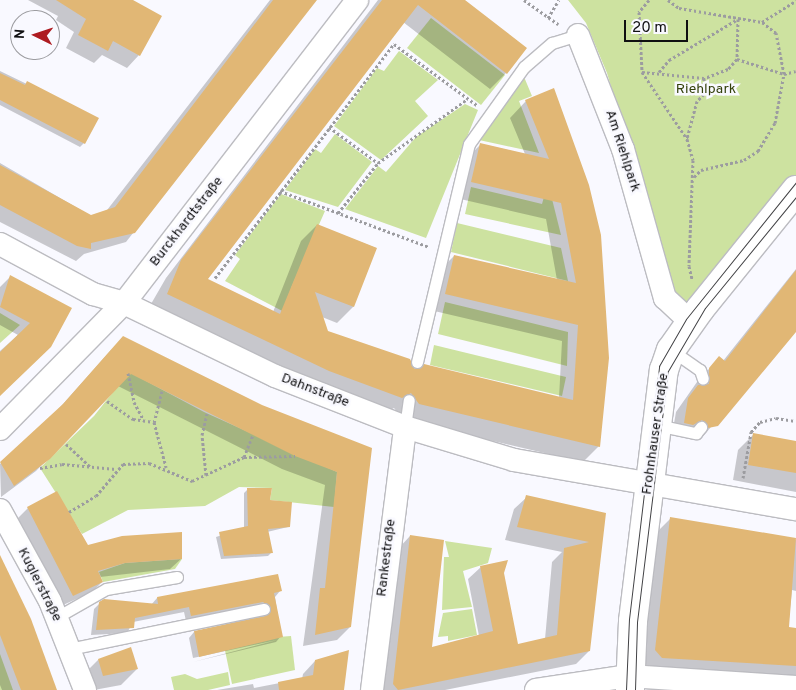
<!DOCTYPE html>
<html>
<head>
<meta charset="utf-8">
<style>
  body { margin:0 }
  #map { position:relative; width:796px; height:690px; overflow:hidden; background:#f9f9ff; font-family:Overpass,sans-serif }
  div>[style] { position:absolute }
  .green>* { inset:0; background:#cde2a0 }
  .shadow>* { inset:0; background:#0003 }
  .building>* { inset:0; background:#e1b775 }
  .path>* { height:3px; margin-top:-1.5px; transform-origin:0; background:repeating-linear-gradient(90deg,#9c9ca0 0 2.5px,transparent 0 5px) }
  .roads { filter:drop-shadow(1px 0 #bcbcc1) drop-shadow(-1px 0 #bcbcc1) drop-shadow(0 1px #bcbcc1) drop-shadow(0 -1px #bcbcc1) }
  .service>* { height:11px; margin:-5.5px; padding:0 5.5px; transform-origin:5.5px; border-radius:5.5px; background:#fff }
  .minor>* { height:22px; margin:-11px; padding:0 11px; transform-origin:11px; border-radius:11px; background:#fff }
  .secondary>* { height:28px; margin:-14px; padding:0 14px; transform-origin:14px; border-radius:14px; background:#fff }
  .tram>* { height:1px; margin:-0.5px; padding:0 0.5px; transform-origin:0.5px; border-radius:0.5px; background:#424245 }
  span { translate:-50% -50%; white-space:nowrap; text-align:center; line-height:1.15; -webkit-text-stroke:5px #f9f9ff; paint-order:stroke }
  .park-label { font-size:14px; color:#34410c }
  .street-label { font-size:14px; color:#101012 }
  .north { position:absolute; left:10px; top:10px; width:50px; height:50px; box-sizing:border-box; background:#f9f9ff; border:1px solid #9c9ca0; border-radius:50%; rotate:274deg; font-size:14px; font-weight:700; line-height:20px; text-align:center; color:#101012 }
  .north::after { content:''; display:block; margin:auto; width:18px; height:22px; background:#ae1c21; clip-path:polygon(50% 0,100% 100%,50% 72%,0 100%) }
  .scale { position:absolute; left:624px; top:20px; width:64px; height:22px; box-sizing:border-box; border:2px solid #101012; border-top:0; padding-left:6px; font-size:15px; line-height:18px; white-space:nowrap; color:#101012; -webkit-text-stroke:4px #f9f9ff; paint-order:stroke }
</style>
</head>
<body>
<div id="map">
  <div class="green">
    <div style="clip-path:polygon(568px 0,796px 0,796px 187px,684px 312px,671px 291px,607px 73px,586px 23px)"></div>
    <div style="clip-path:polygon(431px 18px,505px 75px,481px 105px,407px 48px)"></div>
    <div style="clip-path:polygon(399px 51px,438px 80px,415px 101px,428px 116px,381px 160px,334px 126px,377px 68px,384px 71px)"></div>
    <div style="clip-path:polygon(522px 72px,532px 96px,519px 101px,539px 153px,479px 140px,483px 123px)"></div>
    <div style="clip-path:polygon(465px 104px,478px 110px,426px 238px,345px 209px,378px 166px,386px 172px,416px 137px)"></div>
    <div style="clip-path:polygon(335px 134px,372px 162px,338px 207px,285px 190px,315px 149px,321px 153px)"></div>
    <div style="clip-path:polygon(471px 187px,542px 204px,544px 197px,552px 199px,561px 235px,465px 214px)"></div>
    <div style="clip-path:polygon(281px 194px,325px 211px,291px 288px,292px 316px,225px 281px,240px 259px,235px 255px)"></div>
    <div style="clip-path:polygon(457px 223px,561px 248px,568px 281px,451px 252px)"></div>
    <div style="clip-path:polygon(445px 302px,568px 332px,567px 366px,438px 334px)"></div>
    <div style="clip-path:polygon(0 313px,20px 325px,0 343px)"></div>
    <div style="clip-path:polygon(434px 345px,566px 377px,562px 396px,430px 365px)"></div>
    <div style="clip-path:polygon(129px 372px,204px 412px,337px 472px,334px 507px,270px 500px,272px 488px,239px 487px,205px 506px,128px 510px,82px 534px,40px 468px,94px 416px)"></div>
    <div style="clip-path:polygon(445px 541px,492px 548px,488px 563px,463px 571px,472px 607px,442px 610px,444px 557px,449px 557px)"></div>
    <div style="clip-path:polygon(182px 559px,175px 569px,103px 582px,99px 572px,125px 563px)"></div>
    <div style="clip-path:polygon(472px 609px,477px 635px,448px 641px,448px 636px,438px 637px,443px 613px)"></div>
    <div style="clip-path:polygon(291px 636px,295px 670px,232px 684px,223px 641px)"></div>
    <div style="clip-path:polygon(0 654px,13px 690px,0 690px)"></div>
    <div style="clip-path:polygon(228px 672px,230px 685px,208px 690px,174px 690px,171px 677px,185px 674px,197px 679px)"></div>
  </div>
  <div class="shadow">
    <div style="clip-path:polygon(28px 0,133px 0,139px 55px,127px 68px,102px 55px,94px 63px,66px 48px,74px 32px,56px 20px,58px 16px)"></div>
    <div style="clip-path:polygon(270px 0,316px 0,126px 242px,84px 254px,76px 261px,0 222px,0 163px,91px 216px,104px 214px)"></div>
    <div style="clip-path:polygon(378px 0,463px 0,506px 73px,490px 89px,403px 22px,206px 279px,273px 312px,301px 241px,317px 225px,376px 248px,353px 307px,337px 323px,322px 317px,327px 332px,414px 371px,559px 398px,562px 341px,430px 310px,438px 272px,454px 256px,557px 280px,546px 219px,456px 198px,465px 160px,481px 144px,525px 154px,510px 118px,526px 101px,553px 90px,599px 446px,583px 462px,403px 420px,394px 408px,385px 413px,209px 340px,151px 304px,166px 278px)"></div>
    <div style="clip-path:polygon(0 71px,97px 118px,84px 143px,80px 147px,0 105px)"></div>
    <div style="clip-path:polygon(796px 269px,796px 326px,700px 440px,690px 432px,672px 435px,676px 412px,697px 382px,719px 358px,723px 361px)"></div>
    <div style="clip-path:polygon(10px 277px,71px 309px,0 393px,0 351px,18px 335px,0 325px,0 287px)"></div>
    <div style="clip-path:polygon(111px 350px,371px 449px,350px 627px,337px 640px,303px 646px,325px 485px,282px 469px,118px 386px,36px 471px,1px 497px,0 464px,55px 413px)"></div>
    <div style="clip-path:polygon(754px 434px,796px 442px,796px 492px,733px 480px,738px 450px)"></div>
    <div style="clip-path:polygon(247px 490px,269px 501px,288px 527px,267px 532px,272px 552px,268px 556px,221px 559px,216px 537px,244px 528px,244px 493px)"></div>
    <div style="clip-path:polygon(527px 497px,605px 514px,589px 651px,576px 664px,445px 690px,381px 690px,398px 549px,410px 536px,431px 649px,479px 636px,468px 579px,481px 567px,503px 573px,517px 645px,545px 639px,552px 562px,562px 552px,505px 540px,514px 509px)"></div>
    <div style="clip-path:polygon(28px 508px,88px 546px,181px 559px,170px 569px,100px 577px,102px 582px,92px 592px,63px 605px,18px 518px)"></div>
    <div style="clip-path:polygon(670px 519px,796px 540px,796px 591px,792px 590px,788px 628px,796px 629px,796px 680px,649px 670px,643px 663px,657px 532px)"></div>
    <div style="clip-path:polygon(0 562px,56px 690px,2px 690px,0 685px)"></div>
    <div style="clip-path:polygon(280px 591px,275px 597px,281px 636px,276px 642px,193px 662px,277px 640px,193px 658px,189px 638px,194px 632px,267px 614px,256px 607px,186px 621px,184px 612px,133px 622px,127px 633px,91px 635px,94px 609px,100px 603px,151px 605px,157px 598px)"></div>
    <div style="clip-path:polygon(98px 660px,137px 669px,121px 685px,94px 690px,82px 676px)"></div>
    <div style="clip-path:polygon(315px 661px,343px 690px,300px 690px,303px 674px)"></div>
    <div style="clip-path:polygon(290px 681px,292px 690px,217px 690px,253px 684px,254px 688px)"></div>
  </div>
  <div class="building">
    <div style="clip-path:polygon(56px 0,133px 0,162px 16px,140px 56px,113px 41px,108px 51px,78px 35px,86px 19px)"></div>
    <div style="clip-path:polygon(273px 0,317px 0,135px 233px,91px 243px,91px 249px,77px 246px,0 205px,0 165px,91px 215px,115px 207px)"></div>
    <div style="clip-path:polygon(382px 0,465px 0,527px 48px,507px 74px,418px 5px,208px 279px,280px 314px,317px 224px,377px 248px,354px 307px,315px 292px,328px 331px,410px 359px,415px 369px,424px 364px,573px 400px,578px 325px,445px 294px,454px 255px,576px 283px,561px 203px,471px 182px,480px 143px,549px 159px,525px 100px,554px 88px,589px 185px,601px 235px,609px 358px,600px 447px,419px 404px,411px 393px,402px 398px,329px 371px,167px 294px,181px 260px)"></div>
    <div style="clip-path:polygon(0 73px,25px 85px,27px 81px,99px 118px,85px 144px,0 100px)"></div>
    <div style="clip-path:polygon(796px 270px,796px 332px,718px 426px,708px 428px,702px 420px,693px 425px,684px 423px,688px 398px,698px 385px,709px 384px,709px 368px,719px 356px,725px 361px)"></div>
    <div style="clip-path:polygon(10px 275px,72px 308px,51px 347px,0 396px,0 352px,30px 323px,0 307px)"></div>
    <div style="clip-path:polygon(123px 336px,262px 405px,372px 448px,351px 627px,315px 635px,320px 588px,325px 588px,337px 472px,295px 456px,131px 374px,50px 459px,14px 486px,0 462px,63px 404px)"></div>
    <div style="clip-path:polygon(753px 433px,796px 441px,796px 473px,748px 465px)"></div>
    <div style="clip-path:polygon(247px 488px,272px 488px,270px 500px,292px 502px,290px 527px,268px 529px,273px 553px,224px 556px,219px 532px,248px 526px)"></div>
    <div style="clip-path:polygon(57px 491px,88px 545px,122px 536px,182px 532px,182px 559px,125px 563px,98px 571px,103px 582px,73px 596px,27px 507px)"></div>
    <div style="clip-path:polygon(526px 495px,606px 513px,590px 651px,398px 690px,393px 684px,410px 535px,444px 540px,432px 647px,493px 631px,480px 566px,508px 560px,504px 573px,518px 644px,557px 635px,564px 548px,589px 542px,517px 527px)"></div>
    <div style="clip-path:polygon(670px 517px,796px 538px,789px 627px,796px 628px,796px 666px,662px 658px,655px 650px)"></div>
    <div style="clip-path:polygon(0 555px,31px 619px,57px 690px,21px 690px,0 635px)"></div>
    <div style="clip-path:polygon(278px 574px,282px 591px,274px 593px,283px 637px,199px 657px,194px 631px,266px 616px,271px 608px,263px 602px,191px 616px,189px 607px,135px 618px,134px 628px,96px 630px,99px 602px,104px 599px,158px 604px,157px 597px)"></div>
    <div style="clip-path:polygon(131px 647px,138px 669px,103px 676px,98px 659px)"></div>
    <div style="clip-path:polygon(349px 650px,344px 690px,279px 690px,278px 682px,313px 675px,315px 660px)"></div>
  </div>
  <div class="path">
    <div style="left:524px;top:0;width:42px;rotate:35.2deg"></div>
    <div style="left:649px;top:0;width:16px;rotate:130deg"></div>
    <div style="left:639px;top:12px;width:60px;rotate:87.1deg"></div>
    <div style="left:642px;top:72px;width:81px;rotate:56.1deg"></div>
    <div style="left:687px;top:139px;width:22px;rotate:74deg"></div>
    <div style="left:693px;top:160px;width:106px;rotate:92.2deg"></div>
    <div style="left:689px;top:266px;width:13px;rotate:77deg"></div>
    <div style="left:668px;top:0;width:14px;rotate:36deg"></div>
    <div style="left:679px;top:8px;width:84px;rotate:9.6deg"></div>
    <div style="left:548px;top:18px;width:21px;rotate:-59deg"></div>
    <div style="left:737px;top:59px;width:49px;rotate:17.7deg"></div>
    <div style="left:784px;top:74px;width:12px;rotate:-14deg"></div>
    <div style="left:642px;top:72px;width:62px;rotate:5.5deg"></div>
    <div style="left:704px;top:78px;width:16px;rotate:90deg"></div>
    <div style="left:704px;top:94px;width:10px;rotate:135deg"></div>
    <div style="left:697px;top:101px;width:39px;rotate:105deg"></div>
    <div style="left:659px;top:72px;width:16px;rotate:-50deg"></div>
    <div style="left:669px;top:60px;width:80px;rotate:-30.7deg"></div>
    <div style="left:738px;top:19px;width:40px;rotate:91.4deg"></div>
    <div style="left:737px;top:59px;width:13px;rotate:132deg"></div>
    <div style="left:728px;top:69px;width:26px;rotate:159deg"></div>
    <div style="left:329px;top:127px;width:61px;rotate:36.3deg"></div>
    <div style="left:694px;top:177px;width:10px;rotate:-45deg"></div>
    <div style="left:701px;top:170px;width:44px;rotate:-13.1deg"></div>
    <div style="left:744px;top:160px;width:17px;rotate:-33deg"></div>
    <div style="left:758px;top:151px;width:33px;rotate:-59deg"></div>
    <div style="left:775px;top:123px;width:50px;rotate:-79.6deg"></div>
    <div style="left:784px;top:74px;width:42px;rotate:-101deg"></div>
    <div style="left:776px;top:33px;width:18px;rotate:-142deg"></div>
    <div style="left:762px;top:22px;width:40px;rotate:-32deg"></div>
    <div style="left:280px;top:191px;width:159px;rotate:20.6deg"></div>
    <div style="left:338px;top:213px;width:64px;rotate:-51.3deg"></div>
    <div style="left:378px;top:163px;width:108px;rotate:-35.6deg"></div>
    <div style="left:215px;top:278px;width:295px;rotate:-52.6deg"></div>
    <div style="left:394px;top:44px;width:104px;rotate:36.4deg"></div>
    <div style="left:128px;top:373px;width:30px;rotate:78deg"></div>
    <div style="left:134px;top:402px;width:21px;rotate:62deg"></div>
    <div style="left:162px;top:391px;width:32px;rotate:104deg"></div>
    <div style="left:154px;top:422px;width:47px;rotate:75.1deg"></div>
    <div style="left:107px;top:401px;width:32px;rotate:35deg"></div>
    <div style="left:133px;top:419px;width:21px;rotate:8deg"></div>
    <div style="left:66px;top:444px;width:33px;rotate:43deg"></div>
    <div style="left:244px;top:457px;width:24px;rotate:-68deg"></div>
    <div style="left:40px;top:468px;width:22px;rotate:-10deg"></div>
    <div style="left:62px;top:464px;width:54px;rotate:5.3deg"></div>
    <div style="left:206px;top:475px;width:40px;rotate:-95.7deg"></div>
    <div style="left:202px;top:435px;width:22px;rotate:-77deg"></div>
    <div style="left:743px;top:478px;width:47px;rotate:-80.1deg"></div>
    <div style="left:751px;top:432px;width:13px;rotate:-48deg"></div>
    <div style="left:760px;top:422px;width:16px;rotate:-14deg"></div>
    <div style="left:776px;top:418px;width:20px;rotate:9deg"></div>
    <div style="left:69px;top:512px;width:31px;rotate:-31deg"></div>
    <div style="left:96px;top:496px;width:42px;rotate:-49.8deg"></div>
    <div style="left:123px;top:464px;width:26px;rotate:-2deg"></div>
    <div style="left:149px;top:463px;width:47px;rotate:22.7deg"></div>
    <div style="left:192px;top:481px;width:57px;rotate:-24.8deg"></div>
    <div style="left:244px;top:457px;width:51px;rotate:-1.1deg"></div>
  </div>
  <div class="roads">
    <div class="service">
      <div style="left:671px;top:350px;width:35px;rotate:35deg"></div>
      <div style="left:700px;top:370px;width:9px;rotate:72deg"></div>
      <div style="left:417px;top:362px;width:224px;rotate:-76.6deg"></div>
      <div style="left:469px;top:144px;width:95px;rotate:-54.5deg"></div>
      <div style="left:524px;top:67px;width:37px;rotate:-41deg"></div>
      <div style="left:552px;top:43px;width:27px;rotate:-17deg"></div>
      <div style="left:657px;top:425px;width:40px;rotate:12deg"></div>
      <div style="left:696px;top:433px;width:8px;rotate:-50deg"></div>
      <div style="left:405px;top:427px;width:27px;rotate:-82deg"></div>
      <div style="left:57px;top:617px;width:56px;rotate:-29.7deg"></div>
      <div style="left:106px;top:589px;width:72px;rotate:-9.6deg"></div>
      <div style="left:69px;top:649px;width:199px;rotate:-11.6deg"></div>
    </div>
    <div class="minor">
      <div style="left:578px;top:35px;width:123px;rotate:68.5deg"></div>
      <div style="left:623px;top:149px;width:155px;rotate:74.3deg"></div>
      <div style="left:665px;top:298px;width:35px;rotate:43deg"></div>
      <div style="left:0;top:244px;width:106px;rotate:28.3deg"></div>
      <div style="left:93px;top:294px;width:32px;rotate:16deg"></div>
      <div style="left:124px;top:303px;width:168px;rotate:25.8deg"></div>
      <div style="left:275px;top:376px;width:140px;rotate:21.4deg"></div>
      <div style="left:405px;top:427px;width:114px;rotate:16.8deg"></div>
      <div style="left:514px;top:460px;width:286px;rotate:9.9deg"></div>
      <div style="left:0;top:429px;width:177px;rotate:-45.5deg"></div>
      <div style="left:124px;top:303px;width:382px;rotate:-52.4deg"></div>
      <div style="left:0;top:510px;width:104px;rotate:61.2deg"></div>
      <div style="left:50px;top:601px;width:96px;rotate:68.5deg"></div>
      <div style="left:372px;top:690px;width:265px;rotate:-82.8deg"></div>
      <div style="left:536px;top:690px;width:94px;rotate:-8.6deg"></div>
      <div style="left:629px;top:676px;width:167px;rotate:3.8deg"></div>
    </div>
    <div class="secondary">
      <div style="left:630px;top:690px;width:69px;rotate:-87.5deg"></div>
      <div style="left:633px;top:621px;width:253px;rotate:-83deg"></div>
      <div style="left:664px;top:370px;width:21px;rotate:-71deg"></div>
      <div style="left:671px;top:350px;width:50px;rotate:-54.7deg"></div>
      <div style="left:700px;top:309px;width:153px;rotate:-51.1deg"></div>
    </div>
  </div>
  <div class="tram">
    <div style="left:626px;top:690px;width:71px;rotate:-87.6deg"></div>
    <div style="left:629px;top:619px;width:255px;rotate:-83.2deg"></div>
    <div style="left:659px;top:366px;width:54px;rotate:-60.1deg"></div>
    <div style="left:686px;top:319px;width:176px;rotate:-51.2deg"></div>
    <div style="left:635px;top:690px;width:68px;rotate:-88.3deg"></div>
    <div style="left:637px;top:622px;width:253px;rotate:-83deg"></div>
    <div style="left:668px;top:371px;width:73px;rotate:-59.6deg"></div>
    <div style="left:705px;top:308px;width:144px;rotate:-50.7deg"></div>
  </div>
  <div class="park-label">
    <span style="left:706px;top:90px">Riehlpark</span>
  </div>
  <div class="street-label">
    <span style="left:622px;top:151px;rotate:72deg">Am Riehlpark</span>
    <span style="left:187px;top:222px;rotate:-52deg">Burckhardtstraße</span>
    <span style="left:315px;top:391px;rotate:21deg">Dahnstraße</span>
    <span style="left:656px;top:434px;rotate:-82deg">Frohnhauser Straße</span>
    <span style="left:387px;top:558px;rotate:-83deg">Rankestraße</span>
    <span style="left:39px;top:585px;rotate:63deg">Kuglerstraße</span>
  </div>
  <div class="north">N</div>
  <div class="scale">20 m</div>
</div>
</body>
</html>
